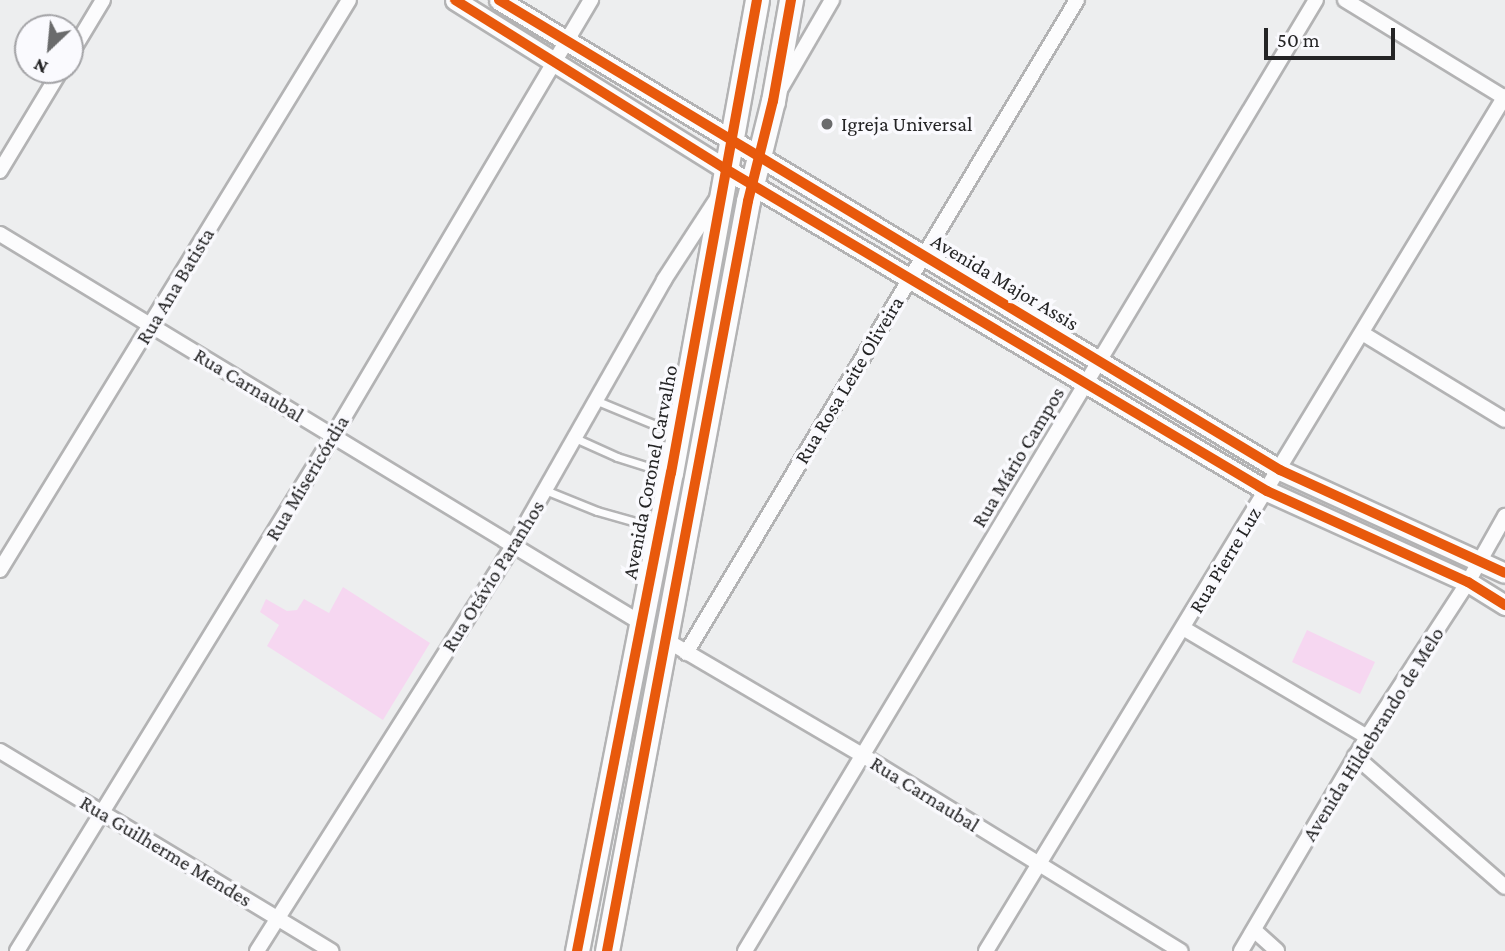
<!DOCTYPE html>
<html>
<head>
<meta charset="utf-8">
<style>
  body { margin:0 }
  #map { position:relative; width:1505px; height:951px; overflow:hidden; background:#edeeef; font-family:"Crimson Pro",serif }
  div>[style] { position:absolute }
  .green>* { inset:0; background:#f6d7f1 }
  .roads { filter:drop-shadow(2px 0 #b3b3b4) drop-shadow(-2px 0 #b3b3b4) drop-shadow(0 2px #b3b3b4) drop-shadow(0 -2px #b3b3b4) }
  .lane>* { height:7px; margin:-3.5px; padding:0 3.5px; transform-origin:3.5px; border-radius:3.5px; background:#fcfcfd }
  .street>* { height:14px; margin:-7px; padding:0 7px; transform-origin:7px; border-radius:7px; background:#fcfcfd }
  .secondary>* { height:19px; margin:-9.5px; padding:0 9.5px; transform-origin:9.5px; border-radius:9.5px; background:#fcfcfd }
  .primary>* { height:23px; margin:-11.5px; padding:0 11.5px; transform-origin:11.5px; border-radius:11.5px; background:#fcfcfd }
  .cycleway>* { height:10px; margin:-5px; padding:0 5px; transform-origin:5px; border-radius:5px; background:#e8590c }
  .dots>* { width:19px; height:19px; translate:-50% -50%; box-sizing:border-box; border:4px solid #fafafe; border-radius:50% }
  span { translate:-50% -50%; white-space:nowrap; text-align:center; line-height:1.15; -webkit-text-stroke:7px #fafafe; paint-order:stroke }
  .poi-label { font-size:21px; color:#242425 }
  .left { translate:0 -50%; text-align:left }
  .street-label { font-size:21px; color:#242425 }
  .north { position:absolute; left:14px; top:14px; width:70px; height:70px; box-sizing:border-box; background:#fafafe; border:2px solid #a4a4a7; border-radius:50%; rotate:206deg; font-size:19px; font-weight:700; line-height:28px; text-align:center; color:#242425 }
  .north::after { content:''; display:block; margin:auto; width:24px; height:32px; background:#6a6b6c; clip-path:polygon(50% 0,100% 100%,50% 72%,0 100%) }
  .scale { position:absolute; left:1264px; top:28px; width:131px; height:32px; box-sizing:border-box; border:4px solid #242425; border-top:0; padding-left:9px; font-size:21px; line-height:24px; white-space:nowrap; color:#242425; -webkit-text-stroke:5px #fafafe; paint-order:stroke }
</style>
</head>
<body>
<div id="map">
  <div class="green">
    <div style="clip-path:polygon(343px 587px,430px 643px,383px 720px,267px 646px,279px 625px,260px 612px,266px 599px,287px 611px,297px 610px,304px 599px,329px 613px)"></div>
    <div style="clip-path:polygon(1307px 630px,1375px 662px,1360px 694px,1292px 662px)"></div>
  </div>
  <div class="roads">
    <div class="lane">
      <div style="left:595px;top:400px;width:76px;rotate:22.5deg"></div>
      <div style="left:665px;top:429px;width:10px;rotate:-17deg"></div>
      <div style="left:575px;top:438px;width:46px;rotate:24.3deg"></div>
      <div style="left:617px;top:457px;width:53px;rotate:17.4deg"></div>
      <div style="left:545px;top:490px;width:56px;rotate:22deg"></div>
      <div style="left:597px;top:511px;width:62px;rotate:15.8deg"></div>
    </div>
    <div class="street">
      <div style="left:1345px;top:0;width:188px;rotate:31.5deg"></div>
      <div style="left:70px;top:55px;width:64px;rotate:-59deg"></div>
      <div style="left:781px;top:88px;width:102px;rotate:-59.9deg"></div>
      <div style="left:0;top:171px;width:118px;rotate:-58.9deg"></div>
      <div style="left:0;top:234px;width:750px;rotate:31.25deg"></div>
      <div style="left:1362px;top:333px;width:167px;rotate:31.3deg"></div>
      <div style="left:0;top:570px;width:668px;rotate:-58.52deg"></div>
      <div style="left:1183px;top:628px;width:214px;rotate:30.6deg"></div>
      <div style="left:666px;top:640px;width:227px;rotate:30.4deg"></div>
      <div style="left:862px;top:755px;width:374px;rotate:31.6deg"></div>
      <div style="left:686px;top:653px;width:761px;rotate:-59.09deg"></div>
      <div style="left:0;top:751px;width:387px;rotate:31.1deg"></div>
      <div style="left:1355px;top:756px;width:199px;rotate:41.1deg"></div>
      <div style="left:1254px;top:930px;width:31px;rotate:42deg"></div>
      <div style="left:17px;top:951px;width:604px;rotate:-58.47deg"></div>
      <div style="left:333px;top:436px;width:507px;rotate:-59.39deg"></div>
      <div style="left:257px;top:951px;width:477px;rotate:-57.7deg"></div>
      <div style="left:512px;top:548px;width:308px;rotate:-60.4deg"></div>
      <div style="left:664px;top:280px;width:95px;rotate:-57deg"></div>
      <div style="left:745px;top:951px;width:1109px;rotate:-59.02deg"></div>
      <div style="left:986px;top:951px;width:1000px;rotate:-58.74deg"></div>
      <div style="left:1241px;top:951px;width:248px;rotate:-59.5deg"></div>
      <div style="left:1367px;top:737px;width:185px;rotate:-56.9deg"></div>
      <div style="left:1468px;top:582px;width:76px;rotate:-60.7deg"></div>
    </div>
    <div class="secondary">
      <div style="left:455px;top:0;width:317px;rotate:32deg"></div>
      <div style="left:724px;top:168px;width:632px;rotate:30.75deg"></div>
      <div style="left:1267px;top:491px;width:221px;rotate:24.4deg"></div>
      <div style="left:1468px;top:582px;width:44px;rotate:31.9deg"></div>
      <div style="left:499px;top:0;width:912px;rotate:31.04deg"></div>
      <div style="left:1280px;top:470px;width:247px;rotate:24.6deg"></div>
    </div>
    <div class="primary">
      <div style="left:577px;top:951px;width:487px;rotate:-78.9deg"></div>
      <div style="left:671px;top:473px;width:481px;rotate:-79.7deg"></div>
      <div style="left:607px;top:951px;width:763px;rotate:-79.35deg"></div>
      <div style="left:748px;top:201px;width:103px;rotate:-76deg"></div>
      <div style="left:773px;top:101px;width:103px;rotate:-79.9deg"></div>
    </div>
  </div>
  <div class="cycleway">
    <div style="left:455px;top:0;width:317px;rotate:32deg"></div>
    <div style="left:724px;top:168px;width:632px;rotate:30.75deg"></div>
    <div style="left:1267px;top:491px;width:221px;rotate:24.4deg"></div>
    <div style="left:1468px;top:582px;width:44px;rotate:31.9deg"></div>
    <div style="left:499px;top:0;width:912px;rotate:31.04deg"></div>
    <div style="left:1280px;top:470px;width:247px;rotate:24.6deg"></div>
    <div style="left:577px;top:951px;width:487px;rotate:-78.9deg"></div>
    <div style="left:671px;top:473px;width:481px;rotate:-79.7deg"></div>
    <div style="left:607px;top:951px;width:763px;rotate:-79.35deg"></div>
    <div style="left:748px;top:201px;width:103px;rotate:-76deg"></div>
    <div style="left:773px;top:101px;width:103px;rotate:-79.9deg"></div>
  </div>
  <div class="dots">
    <div style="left:827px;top:124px;background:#6a6b6c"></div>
  </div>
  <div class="poi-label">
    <span class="left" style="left:841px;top:124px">Igreja Universal</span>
  </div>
  <div class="street-label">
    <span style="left:1005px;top:282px;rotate:31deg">Avenida Major Assis</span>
    <span style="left:175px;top:286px;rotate:-59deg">Rua Ana Batista</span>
    <span style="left:849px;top:380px;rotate:-59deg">Rua Rosa Leite Oliveira</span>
    <span style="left:249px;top:385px;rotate:31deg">Rua Carnaubal</span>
    <span style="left:1018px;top:457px;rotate:-59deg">Rua Mário Campos</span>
    <span style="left:650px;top:472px;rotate:-79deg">Avenida Coronel Carvalho</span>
    <span style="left:307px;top:478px;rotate:-59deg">Rua Misericórdia</span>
    <span style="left:1225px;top:560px;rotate:-59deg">Rua Pierre Luz</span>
    <span style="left:493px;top:576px;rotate:-58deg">Rua Otávio Paranhos</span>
    <span style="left:1373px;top:734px;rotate:-58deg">Avenida Hildebrando de Melo</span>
    <span style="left:925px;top:794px;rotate:32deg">Rua Carnaubal</span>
    <span style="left:166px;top:851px;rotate:31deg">Rua Guilherme Mendes</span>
  </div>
  <div class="north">N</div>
  <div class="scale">50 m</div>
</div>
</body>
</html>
